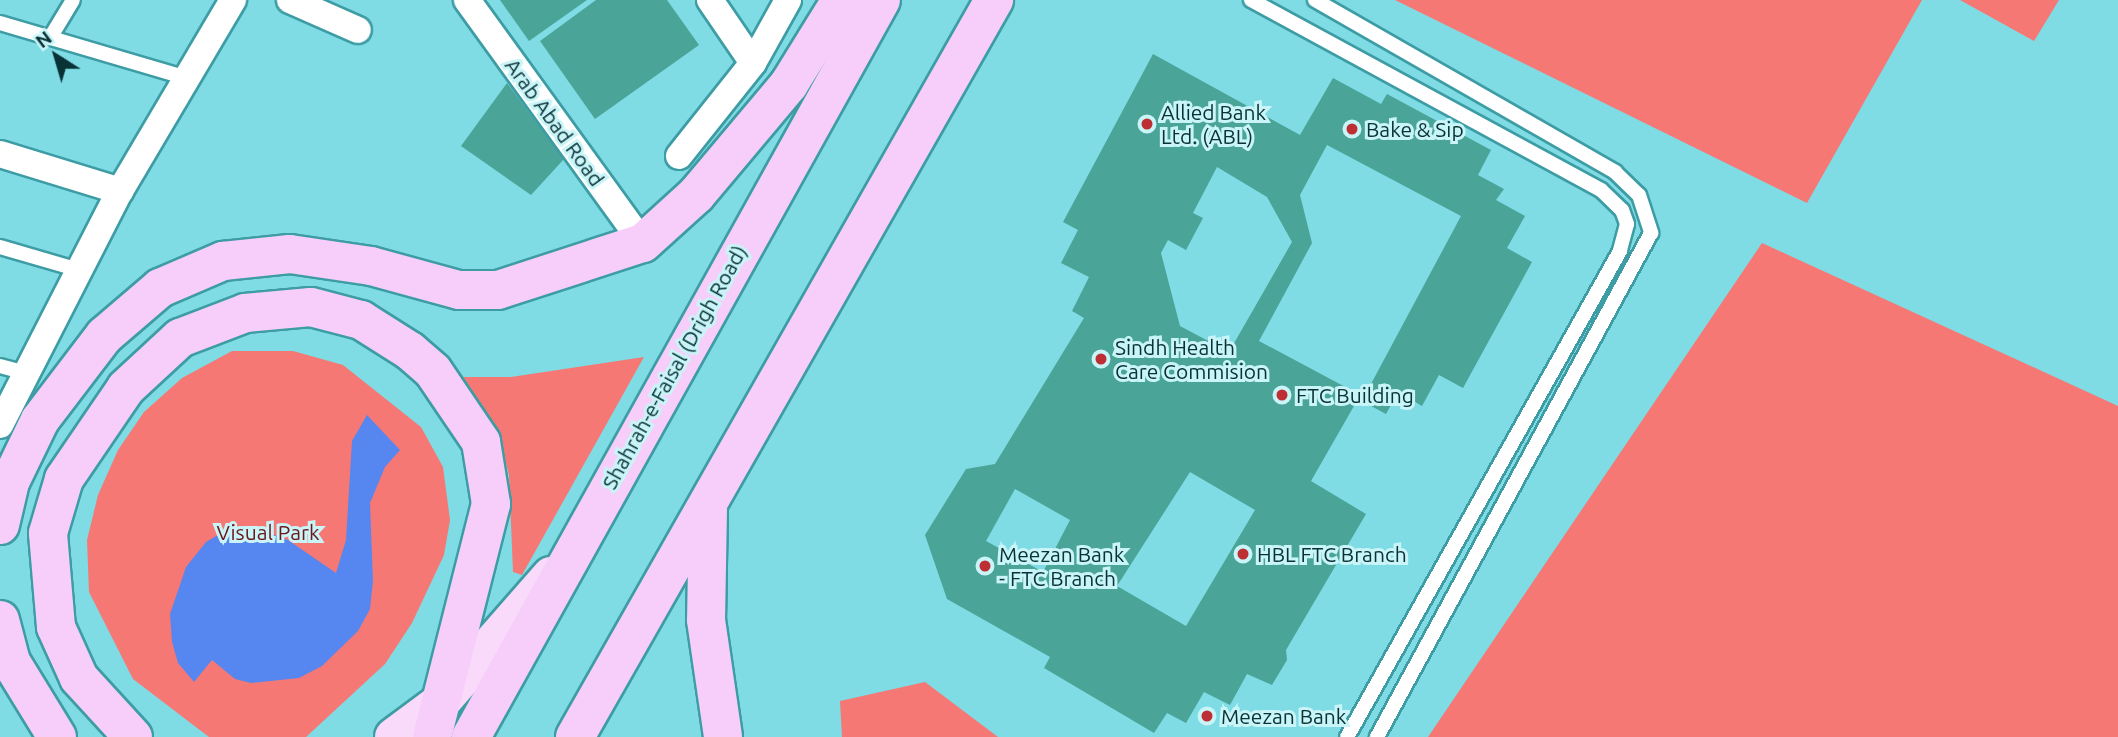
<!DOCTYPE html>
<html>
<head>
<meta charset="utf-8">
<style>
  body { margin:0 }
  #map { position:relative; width:2118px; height:737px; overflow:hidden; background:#7fdbe4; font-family:Ubuntu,sans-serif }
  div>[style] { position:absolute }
  .green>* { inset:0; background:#f67874 }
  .water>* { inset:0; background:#5686f0 }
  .building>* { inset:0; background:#4aa498 }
  .roads { filter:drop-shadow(2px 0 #3d9ca4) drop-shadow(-2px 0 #3d9ca4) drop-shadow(0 2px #3d9ca4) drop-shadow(0 -2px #3d9ca4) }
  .service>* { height:14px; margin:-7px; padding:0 7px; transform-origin:7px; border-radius:7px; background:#fff }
  .minor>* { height:26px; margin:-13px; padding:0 13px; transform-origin:13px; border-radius:13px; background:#fff }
  .primary>* { height:38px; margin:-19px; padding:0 19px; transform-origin:19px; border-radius:19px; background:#f9dafb }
  .trunk>* { height:38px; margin:-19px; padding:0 19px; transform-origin:19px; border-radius:19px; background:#f7cefa }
  .dots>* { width:19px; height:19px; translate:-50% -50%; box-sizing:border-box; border:4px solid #c9f4f8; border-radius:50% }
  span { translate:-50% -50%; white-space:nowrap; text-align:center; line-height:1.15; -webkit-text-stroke:6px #c9f4f8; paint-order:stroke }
  .poi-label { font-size:21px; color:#083235 }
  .left { translate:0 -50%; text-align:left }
  .street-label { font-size:21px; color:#083235 }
  .park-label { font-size:21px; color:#6c171a }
  .north { position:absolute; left:21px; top:21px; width:70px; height:70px; -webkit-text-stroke:5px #c9f4f8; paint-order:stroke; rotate:323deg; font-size:19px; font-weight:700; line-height:28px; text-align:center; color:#083235 }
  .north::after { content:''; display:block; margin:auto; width:24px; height:32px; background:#083235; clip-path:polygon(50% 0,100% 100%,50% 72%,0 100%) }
</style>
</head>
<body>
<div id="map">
  <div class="green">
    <div style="clip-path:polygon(1395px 0,1922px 0,1807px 203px)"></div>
    <div style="clip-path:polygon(1960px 0,2059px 0,2034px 41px)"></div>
    <div style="clip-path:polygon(1762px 243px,2118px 406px,2118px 737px,1428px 737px)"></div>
    <div style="clip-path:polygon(232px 351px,293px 351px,343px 365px,421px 427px,443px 467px,450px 520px,444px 555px,412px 623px,385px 664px,306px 737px,209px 737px,133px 679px,89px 592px,87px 540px,98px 495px,118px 450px,144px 412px,182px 378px)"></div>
    <div style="clip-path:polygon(644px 357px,522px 575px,513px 572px,509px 475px,497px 429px,463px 377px,511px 377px)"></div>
    <div style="clip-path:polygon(925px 682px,998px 737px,842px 737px,840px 701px)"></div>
  </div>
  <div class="water">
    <div style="clip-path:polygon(367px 415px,400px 450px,385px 467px,370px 503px,373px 581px,370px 609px,358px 631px,322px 666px,299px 678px,251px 683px,235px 679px,212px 660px,194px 682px,178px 663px,172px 642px,170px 614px,186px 567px,206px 542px,228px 529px,252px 527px,288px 540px,336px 573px,346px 540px,352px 441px)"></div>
  </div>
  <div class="building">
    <div style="clip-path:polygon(500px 0,587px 0,529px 41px)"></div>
    <div style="clip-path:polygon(596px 0,667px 0,699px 45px,595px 119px,540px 41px)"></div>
    <div style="clip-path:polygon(evenodd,1153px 54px,1300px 135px,1333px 78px,1381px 104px,1387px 94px,1491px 150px,1478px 175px,1504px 189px,1496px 200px,1525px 216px,1507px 248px,1532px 262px,1463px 388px,1439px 375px,1422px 406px,1398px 392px,1386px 414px,1358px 399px,1311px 481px,1366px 514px,1286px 650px,1287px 660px,1272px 685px,1247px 674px,1230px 705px,1204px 692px,1186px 723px,1167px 713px,1154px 733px,1044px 668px,1050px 657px,947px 599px,925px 535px,966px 469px,995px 464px,1084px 318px,1072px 311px,1089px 277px,1061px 263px,1078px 230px,1063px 222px,1153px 54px,1327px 145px,1461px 216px,1364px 397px,1259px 341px,1312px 243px,1300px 195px,1327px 145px,1153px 54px,1217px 167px,1267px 197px,1292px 242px,1229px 352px,1180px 326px,1161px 253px,1168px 240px,1186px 250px,1203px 218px,1193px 213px,1217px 167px,1153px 54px,1190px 472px,1255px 510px,1186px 626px,1117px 586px,1190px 472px,1153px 54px,1015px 489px,1070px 520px,1043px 572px,986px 541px,1015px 489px)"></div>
    <div style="clip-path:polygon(507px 83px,564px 159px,531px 195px,461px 146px)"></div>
  </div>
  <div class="roads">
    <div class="service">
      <div style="left:1251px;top:0;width:398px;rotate:28.5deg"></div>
      <div style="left:1601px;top:190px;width:29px;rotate:44deg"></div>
      <div style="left:1622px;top:210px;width:15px;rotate:70deg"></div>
      <div style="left:1627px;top:224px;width:28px;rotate:105deg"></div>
      <div style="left:1620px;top:251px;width:557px;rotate:119.32deg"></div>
      <div style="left:1315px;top:0;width:346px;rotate:29.8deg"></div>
      <div style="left:1615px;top:172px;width:33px;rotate:44deg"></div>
      <div style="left:1639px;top:195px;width:40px;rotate:72deg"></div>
      <div style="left:1651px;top:233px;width:574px;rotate:118.53deg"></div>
      <div style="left:0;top:23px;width:195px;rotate:16.4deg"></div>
      <div style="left:50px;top:38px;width:44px;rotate:-58.8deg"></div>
      <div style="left:0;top:247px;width:82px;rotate:16.2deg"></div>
      <div style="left:0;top:366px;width:28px;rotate:15deg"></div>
    </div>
    <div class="minor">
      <div style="left:290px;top:0;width:74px;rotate:23.8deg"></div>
      <div style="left:467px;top:0;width:300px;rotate:54.1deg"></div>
      <div style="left:710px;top:0;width:76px;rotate:55.7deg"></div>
      <div style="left:0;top:154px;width:126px;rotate:17.1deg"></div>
      <div style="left:679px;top:156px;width:119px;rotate:-51.5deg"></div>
      <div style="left:753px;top:63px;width:72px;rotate:-60.9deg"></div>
      <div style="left:0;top:425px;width:263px;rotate:-62.9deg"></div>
      <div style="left:120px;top:191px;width:222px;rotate:-59.4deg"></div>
    </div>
    <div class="primary">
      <div style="left:394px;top:737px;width:57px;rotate:-36.5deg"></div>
      <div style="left:440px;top:703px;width:169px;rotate:-48.8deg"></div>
    </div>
    <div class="trunk">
      <div style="left:708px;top:508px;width:112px;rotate:91deg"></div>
      <div style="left:706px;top:620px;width:118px;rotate:81.7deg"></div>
      <div style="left:0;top:525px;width:44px;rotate:-76.9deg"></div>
      <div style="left:10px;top:482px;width:69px;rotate:-64.2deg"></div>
      <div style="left:40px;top:420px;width:106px;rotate:-52.7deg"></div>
      <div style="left:104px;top:336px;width:74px;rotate:-40.6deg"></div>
      <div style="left:160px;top:288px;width:69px;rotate:-23.2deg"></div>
      <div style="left:223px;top:261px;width:67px;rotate:-6deg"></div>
      <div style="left:290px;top:254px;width:82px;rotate:8.4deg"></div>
      <div style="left:371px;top:266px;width:91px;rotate:15.3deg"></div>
      <div style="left:459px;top:290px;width:39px"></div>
      <div style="left:498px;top:290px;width:152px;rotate:-18deg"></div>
      <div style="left:643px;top:243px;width:72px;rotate:-42.2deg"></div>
      <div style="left:696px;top:195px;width:145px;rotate:-50deg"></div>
      <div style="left:789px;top:84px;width:99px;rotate:-58.2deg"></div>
      <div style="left:0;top:620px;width:43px;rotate:75.3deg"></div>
      <div style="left:11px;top:662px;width:88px;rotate:58.5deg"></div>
      <div style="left:133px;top:737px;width:80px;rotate:-132.5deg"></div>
      <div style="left:79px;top:678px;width:56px;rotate:-114.3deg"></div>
      <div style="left:56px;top:627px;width:94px;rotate:-94.9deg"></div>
      <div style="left:48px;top:533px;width:56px;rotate:-73.5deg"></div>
      <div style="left:64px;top:479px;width:110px;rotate:-55.7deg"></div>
      <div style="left:126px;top:388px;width:74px;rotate:-42.8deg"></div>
      <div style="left:180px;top:338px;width:70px;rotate:-21deg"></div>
      <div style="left:245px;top:313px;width:66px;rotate:-5.2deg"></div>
      <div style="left:311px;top:307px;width:52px;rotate:14.6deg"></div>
      <div style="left:361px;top:320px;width:58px;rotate:32.3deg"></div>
      <div style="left:410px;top:351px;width:30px;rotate:41deg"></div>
      <div style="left:433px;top:371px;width:86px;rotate:55.9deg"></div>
      <div style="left:481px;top:442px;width:63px;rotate:80.8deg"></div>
      <div style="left:491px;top:504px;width:240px;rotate:104.2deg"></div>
      <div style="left:471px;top:737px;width:843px;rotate:-60.91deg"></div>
      <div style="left:575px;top:737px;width:848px;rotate:-60.38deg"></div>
    </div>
  </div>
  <div class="dots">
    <div style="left:1147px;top:124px;background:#be2f34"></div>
    <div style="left:1352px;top:129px;background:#be2f34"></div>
    <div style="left:1101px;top:359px;background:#be2f34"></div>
    <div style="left:1282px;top:395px;background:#be2f34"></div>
    <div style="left:1243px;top:554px;background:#be2f34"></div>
    <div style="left:985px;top:566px;background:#be2f34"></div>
    <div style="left:1207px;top:716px;background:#be2f34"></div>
  </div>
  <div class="poi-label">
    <span class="left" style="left:1161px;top:124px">Allied Bank<br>Ltd. (ABL)</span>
    <span class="left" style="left:1366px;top:129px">Bake &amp; Sip</span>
    <span class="left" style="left:1115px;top:359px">Sindh Health<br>Care Commision</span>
    <span class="left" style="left:1296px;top:395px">FTC Building</span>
    <span class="left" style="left:999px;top:566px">Meezan Bank<br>- FTC Branch</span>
    <span class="left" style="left:1257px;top:554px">HBL FTC Branch</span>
    <span class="left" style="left:1221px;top:716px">Meezan Bank</span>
  </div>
  <div class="street-label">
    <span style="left:555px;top:122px;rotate:54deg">Arab Abad Road</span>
    <span style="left:674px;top:367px;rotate:-61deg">Shahrah-e-Faisal (Drigh Road)</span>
  </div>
  <div class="park-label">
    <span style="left:268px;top:532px">Visual Park</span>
  </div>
  <div class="north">N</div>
</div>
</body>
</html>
